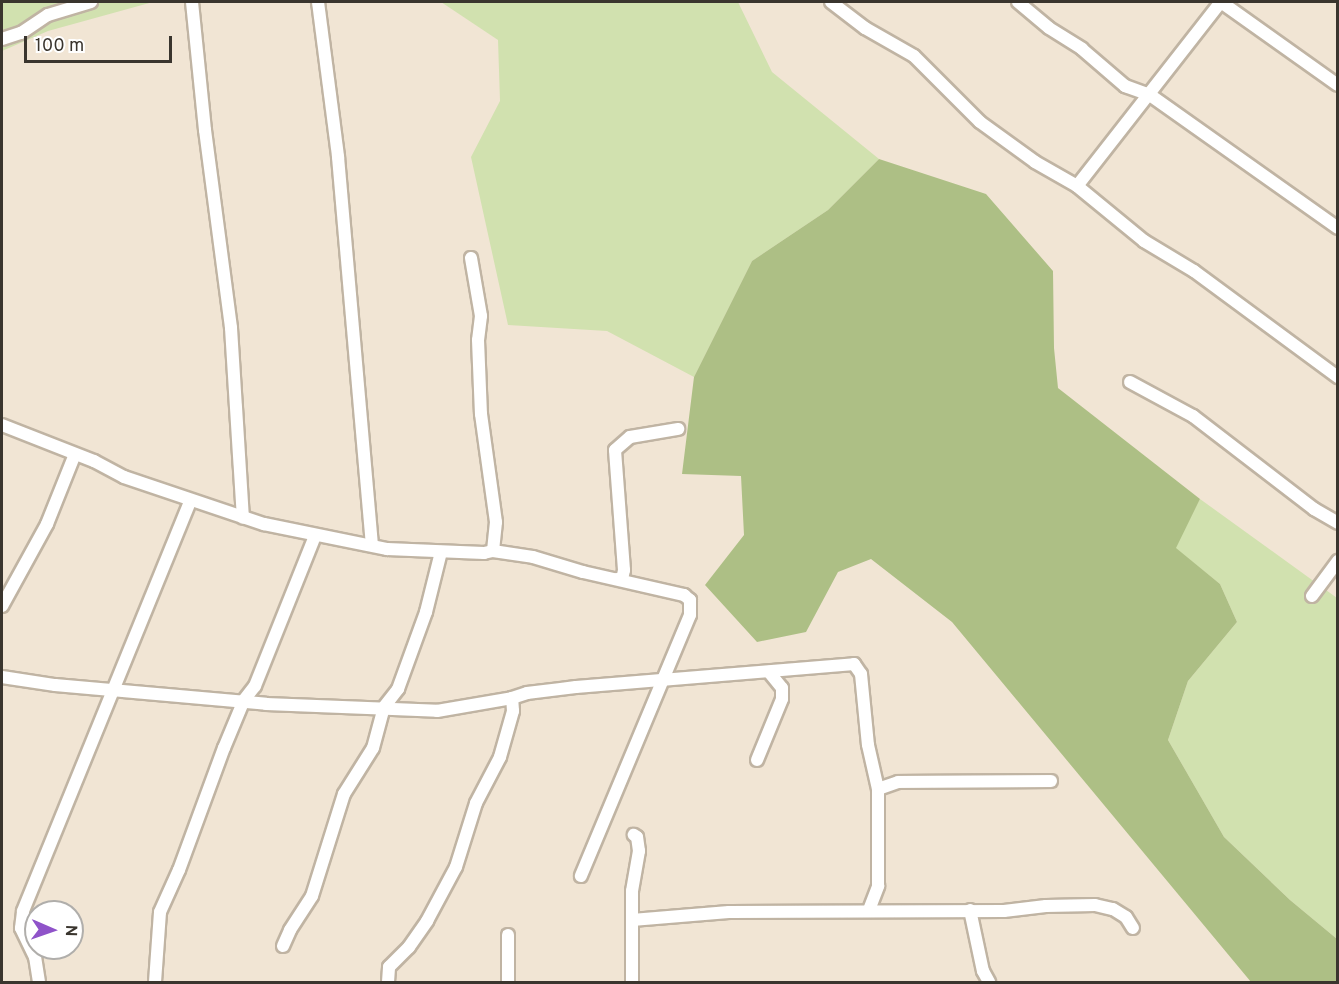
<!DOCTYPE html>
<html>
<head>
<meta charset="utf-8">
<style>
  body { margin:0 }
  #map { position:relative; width:1339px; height:984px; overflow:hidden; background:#f1e5d4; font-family:Overpass,sans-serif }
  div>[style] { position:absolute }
  .green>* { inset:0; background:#d1e1af }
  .forest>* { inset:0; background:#adbf85 }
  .roads { filter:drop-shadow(2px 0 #c0b4a3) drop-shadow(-2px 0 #c0b4a3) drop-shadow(0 2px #c0b4a3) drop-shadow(0 -2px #c0b4a3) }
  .minor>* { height:12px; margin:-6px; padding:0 6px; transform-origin:6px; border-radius:6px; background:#fff }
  span { translate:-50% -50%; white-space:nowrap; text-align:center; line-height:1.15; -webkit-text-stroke:4.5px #fff; paint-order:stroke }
  .frame { position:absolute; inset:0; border:3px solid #3a352e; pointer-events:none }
  .north { position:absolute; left:24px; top:900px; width:60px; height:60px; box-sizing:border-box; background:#fff; border:2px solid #b0aeab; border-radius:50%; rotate:92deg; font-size:16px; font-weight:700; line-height:24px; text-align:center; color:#3a352e }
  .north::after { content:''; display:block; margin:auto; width:21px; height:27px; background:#8f53c9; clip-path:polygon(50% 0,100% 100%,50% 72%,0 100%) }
  .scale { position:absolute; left:24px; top:36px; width:148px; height:27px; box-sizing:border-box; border:3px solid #3a352e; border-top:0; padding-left:8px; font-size:18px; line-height:21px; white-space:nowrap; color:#3a352e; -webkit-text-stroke:4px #fff; paint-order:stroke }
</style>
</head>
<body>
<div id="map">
  <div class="green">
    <div style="clip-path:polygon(2px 2px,153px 2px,48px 31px,2px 51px)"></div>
    <div style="clip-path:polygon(441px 2px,738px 2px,772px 72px,879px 159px,828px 210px,752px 261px,694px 377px,607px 331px,508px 325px,471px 157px,500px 101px,498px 40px)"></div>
    <div style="clip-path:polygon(1200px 499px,1337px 598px,1337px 939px,1290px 900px,1224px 837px,1168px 740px,1188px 681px,1237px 622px,1220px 584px,1175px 548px)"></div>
  </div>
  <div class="forest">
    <div style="clip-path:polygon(879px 159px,986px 194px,1053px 271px,1054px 348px,1058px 388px,1200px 499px,1176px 548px,1220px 584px,1237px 622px,1188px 681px,1168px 740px,1224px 837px,1290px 900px,1337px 939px,1337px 982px,1251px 982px,952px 622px,871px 559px,838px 572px,806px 632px,757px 642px,705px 585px,744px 535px,741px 476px,682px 474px,694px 377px,752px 261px,828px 210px)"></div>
  </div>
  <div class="roads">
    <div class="minor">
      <div style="left:192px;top:2px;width:129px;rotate:84.2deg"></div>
      <div style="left:205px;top:130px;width:200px;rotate:82.5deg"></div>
      <div style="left:231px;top:328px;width:190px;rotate:86.4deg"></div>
      <div style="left:318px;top:2px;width:156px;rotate:82.6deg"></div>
      <div style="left:338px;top:157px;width:388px;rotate:85deg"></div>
      <div style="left:831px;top:2px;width:43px;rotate:37.4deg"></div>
      <div style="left:865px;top:28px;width:56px;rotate:29.7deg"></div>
      <div style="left:914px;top:56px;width:93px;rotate:45deg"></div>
      <div style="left:980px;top:122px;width:68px;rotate:36deg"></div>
      <div style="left:1035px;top:162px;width:48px;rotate:29.7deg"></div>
      <div style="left:1077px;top:186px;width:87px;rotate:39.4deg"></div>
      <div style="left:1144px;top:241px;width:58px;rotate:31deg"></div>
      <div style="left:1194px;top:271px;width:179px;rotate:36.4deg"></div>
      <div style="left:1018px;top:2px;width:40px;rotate:40deg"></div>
      <div style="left:1049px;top:28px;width:39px;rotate:32deg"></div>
      <div style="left:1082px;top:49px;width:57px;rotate:40.7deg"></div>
      <div style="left:1125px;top:86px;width:27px;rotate:20deg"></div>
      <div style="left:1150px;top:95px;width:230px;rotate:35.3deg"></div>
      <div style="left:1221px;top:2px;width:143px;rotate:35.4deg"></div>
      <div style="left:2px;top:39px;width:20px;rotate:-18deg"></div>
      <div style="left:21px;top:33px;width:32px;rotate:-34deg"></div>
      <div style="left:48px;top:15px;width:45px;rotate:-16.8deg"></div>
      <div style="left:1077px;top:186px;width:234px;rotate:-52deg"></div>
      <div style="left:471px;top:258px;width:59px;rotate:80.2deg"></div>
      <div style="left:481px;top:316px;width:24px;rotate:97deg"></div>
      <div style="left:478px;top:340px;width:74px;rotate:87.7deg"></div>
      <div style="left:481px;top:414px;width:109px;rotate:82.1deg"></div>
      <div style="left:496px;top:522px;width:29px;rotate:96deg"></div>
      <div style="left:1130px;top:382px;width:72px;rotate:28.4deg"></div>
      <div style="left:1193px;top:416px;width:153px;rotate:37.5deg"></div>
      <div style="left:1314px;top:509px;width:28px;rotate:30deg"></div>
      <div style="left:2px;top:425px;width:99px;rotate:21.4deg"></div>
      <div style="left:94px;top:461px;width:34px;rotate:28deg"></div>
      <div style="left:124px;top:477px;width:148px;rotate:18.6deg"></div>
      <div style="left:264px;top:524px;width:126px;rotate:11.5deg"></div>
      <div style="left:387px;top:549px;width:97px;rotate:2.4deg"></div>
      <div style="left:484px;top:553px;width:9px;rotate:-13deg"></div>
      <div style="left:493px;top:551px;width:40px;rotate:8.5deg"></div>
      <div style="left:533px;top:557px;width:52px;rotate:16.7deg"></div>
      <div style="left:583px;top:572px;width:104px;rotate:12.8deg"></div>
      <div style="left:684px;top:595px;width:8px;rotate:40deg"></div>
      <div style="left:690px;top:600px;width:15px;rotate:90deg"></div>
      <div style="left:690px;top:615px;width:283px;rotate:112.7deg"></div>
      <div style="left:617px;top:579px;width:5px"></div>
      <div style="left:622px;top:579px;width:9px;rotate:-77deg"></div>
      <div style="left:624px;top:570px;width:120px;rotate:-94.3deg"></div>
      <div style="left:615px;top:450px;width:20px;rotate:-41deg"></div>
      <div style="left:630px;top:437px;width:49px;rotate:-9.5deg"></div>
      <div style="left:1312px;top:596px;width:44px;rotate:-53.4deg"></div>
      <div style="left:2px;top:606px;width:94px;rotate:-61.2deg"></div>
      <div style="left:47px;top:524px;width:75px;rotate:-68.2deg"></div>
      <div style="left:2px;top:677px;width:54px;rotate:8.6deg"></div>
      <div style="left:55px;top:685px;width:212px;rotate:5.1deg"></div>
      <div style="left:266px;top:704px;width:171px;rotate:2.3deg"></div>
      <div style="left:437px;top:711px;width:76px;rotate:-9.8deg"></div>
      <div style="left:512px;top:698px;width:16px;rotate:-18deg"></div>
      <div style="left:527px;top:693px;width:49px;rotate:-7deg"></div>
      <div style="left:576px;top:687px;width:279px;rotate:-4.7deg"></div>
      <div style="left:854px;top:664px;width:12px;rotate:55deg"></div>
      <div style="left:861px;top:674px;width:71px;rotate:84.4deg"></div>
      <div style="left:868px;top:745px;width:45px;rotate:77.2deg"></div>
      <div style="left:757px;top:760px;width:66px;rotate:-67.7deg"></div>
      <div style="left:782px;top:699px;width:11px;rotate:-90deg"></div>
      <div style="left:782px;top:688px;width:21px;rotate:-129deg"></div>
      <div style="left:869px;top:910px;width:26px;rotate:-69deg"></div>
      <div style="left:878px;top:886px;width:97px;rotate:-90deg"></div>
      <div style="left:878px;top:789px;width:21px;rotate:-19deg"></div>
      <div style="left:898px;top:782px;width:153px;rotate:-0.4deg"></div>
      <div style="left:970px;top:910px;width:62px;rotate:78deg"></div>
      <div style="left:983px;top:971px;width:13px;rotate:61deg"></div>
      <div style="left:632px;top:920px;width:97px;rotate:-4.7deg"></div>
      <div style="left:729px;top:912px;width:275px;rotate:-0.2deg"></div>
      <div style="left:1004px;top:911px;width:42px;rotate:-6.8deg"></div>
      <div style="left:1046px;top:906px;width:49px;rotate:-1.2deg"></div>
      <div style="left:1095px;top:905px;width:18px;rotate:13deg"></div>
      <div style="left:1113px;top:909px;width:15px;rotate:32deg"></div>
      <div style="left:1126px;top:917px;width:13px;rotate:58deg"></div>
      <div style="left:508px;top:935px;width:47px;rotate:90deg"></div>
      <div style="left:283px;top:946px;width:17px;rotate:-66deg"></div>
      <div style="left:290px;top:930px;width:40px;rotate:-57.1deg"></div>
      <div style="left:312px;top:896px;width:107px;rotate:-72.6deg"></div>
      <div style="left:344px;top:794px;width:54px;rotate:-57.8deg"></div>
      <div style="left:373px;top:748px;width:42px;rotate:-75deg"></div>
      <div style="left:384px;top:707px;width:23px;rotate:-52deg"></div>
      <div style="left:398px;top:689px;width:82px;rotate:-70deg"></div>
      <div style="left:426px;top:612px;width:62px;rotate:-76deg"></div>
      <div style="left:39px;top:982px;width:25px;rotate:-99deg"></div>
      <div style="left:35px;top:957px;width:32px;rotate:-116deg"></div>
      <div style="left:21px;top:928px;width:17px;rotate:-83deg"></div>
      <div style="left:23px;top:911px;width:443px;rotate:-67.8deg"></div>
      <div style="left:155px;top:982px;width:70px;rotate:-85.9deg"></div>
      <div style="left:160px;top:912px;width:46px;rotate:-65.7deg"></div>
      <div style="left:179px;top:870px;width:130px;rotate:-69.8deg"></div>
      <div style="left:224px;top:748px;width:52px;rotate:-67.4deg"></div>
      <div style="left:244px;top:700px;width:18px;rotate:-52deg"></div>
      <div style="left:255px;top:686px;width:162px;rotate:-68.2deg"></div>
      <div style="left:388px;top:982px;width:15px;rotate:-86deg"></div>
      <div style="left:389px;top:967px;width:28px;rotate:-45deg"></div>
      <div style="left:409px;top:947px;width:32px;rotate:-55deg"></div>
      <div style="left:427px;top:921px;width:61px;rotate:-61.8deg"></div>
      <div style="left:456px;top:867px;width:67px;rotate:-72.6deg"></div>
      <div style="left:476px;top:803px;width:52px;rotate:-62.4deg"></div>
      <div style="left:500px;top:757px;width:48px;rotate:-74.2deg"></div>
      <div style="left:513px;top:711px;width:13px;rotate:-94deg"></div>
      <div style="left:632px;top:982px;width:91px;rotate:-90deg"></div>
      <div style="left:632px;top:891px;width:41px;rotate:-80.1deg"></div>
      <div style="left:639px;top:851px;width:14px;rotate:-98deg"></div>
      <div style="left:637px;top:837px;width:4px;rotate:-146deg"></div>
    </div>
  </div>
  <div class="frame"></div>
  <div class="north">N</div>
  <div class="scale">100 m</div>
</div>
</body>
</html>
